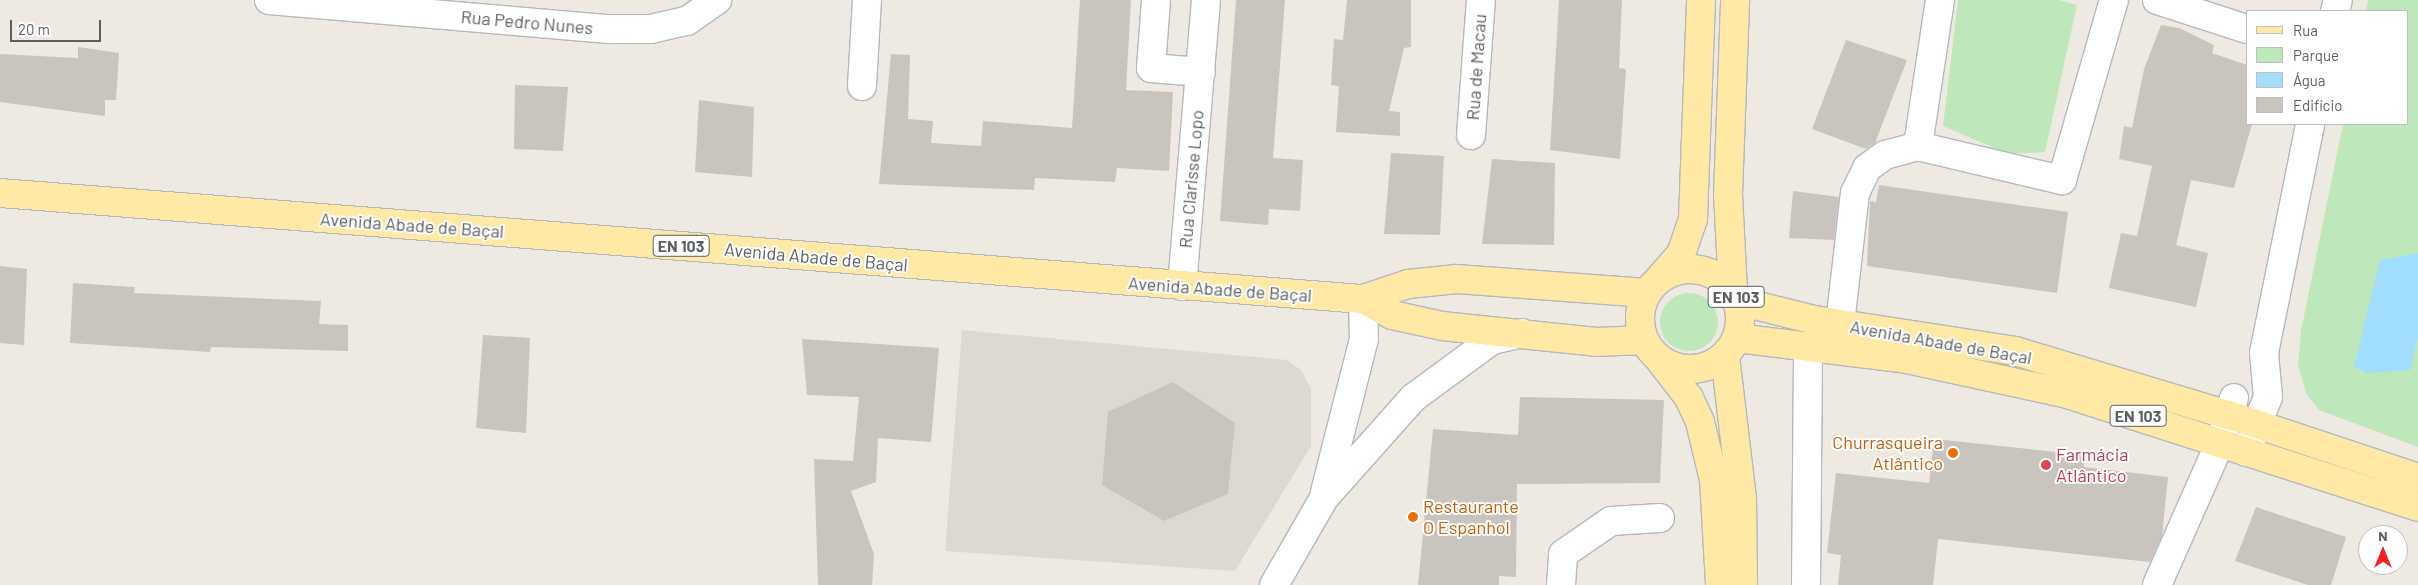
<!DOCTYPE html>
<html>
<head>
<meta charset="utf-8">
<style>
  body { margin:0 }
  #map { position:relative; width:2418px; height:585px; overflow:hidden; background:#eeeae1; font-family:Barlow,sans-serif }
  div>[style] { position:absolute }
  .education>* { inset:0; background:#ded9d0 }
  .green>* { inset:0; background:#bfe7bc }
  .round { border-radius:50% }
  .water>* { inset:0; background:#a0ddff }
  .building>* { inset:0; background:#c9c5be }
  .roads { filter:drop-shadow(1px 0 #b4b8bd) drop-shadow(-1px 0 #b4b8bd) drop-shadow(0 1px #b4b8bd) drop-shadow(0 -1px #b4b8bd) }
  .street>* { height:28px; margin:-14px; padding:0 14px; transform-origin:14px; border-radius:14px; background:#fff }
  .primary>* { height:28px; margin:-14px; padding:0 14px; transform-origin:14px; border-radius:14px; background:#ffe9a5 }
  .primary>.ring { margin:-14px; padding:0; box-sizing:content-box; background:none; border:28px solid #ffe9a5; border-radius:50% }
  .dots>* { width:14px; height:14px; translate:-50% -50%; box-sizing:border-box; border:2px solid #fff; border-radius:50% }
  span { translate:-50% -50%; white-space:nowrap; text-align:center; line-height:1.15; -webkit-text-stroke:4px #fff; paint-order:stroke }
  .shield-label span { padding:1px 4px; background:#fff; border:1px solid; border-radius:4px; -webkit-text-stroke-width:0 }
  .shield-label { font-size:16px; color:#5a5f63; font-weight:700 }
  .street-label { font-size:18px; color:#5a5f63 }
  .food-label { font-size:18px; color:#c56008 }
  .right { translate:-100% -50%; text-align:right }
  .left { translate:0 -50%; text-align:left }
  .health-label { font-size:18px; color:#be3a42 }
  .legend { position:absolute; left:2246px; top:10px; width:162px; height:115px; box-sizing:border-box; background:#fff; border:1px solid #bdbfc1; margin:0; padding:6px 9px; list-style:none; font-size:15px; color:#5a5f63 }
  .legend li { display:flex; align-items:center; gap:10px; height:25px }
  .legend b { width:25px; border:1px solid #bdbfc1 }
  .north { position:absolute; left:2358px; top:525px; width:50px; height:50px; box-sizing:border-box; background:#fff; border:1px solid #bdbfc1; border-radius:50%; rotate:0deg; font-size:14px; font-weight:700; line-height:20px; text-align:center; color:#5a5f63 }
  .north::after { content:''; display:block; margin:auto; width:18px; height:22px; background:#f32222; clip-path:polygon(50% 0,100% 100%,50% 72%,0 100%) }
  .scale { position:absolute; left:10px; top:20px; width:91px; height:22px; box-sizing:border-box; border:2px solid #5a5f63; border-top:0; padding-left:6px; font-size:15px; line-height:18px; white-space:nowrap; color:#5a5f63; -webkit-text-stroke:4px #fff; paint-order:stroke }
</style>
</head>
<body>
<div id="map">
  <div class="education">
    <div style="clip-path:polygon(962px 330px,1287px 360px,1301px 370px,1311px 389px,1311px 446px,1235px 571px,945px 551px)"></div>
  </div>
  <div class="green">
    <div style="clip-path:polygon(1958px 0,2059px 0,2077px 5px,2045px 152px,2008px 154px,1943px 126px)"></div>
    <div style="clip-path:polygon(2368px 0,2418px 0,2418px 447px,2319px 410px,2307px 395px,2298px 365px,2301px 331px,2343px 124px,2407px 124px,2407px 11px,2366px 11px)"></div>
    <div class="round" style="left:1660px;top:293px;width:58px;height:58px"></div>
  </div>
  <div class="water">
    <div style="clip-path:polygon(2418px 253px,2418px 337px,2410px 370px,2368px 373px,2354px 367px,2380px 260px)"></div>
  </div>
  <div class="building">
    <div style="clip-path:polygon(1080px 0,1131px 0,1126px 90px,1173px 92px,1169px 171px,1117px 168px,1115px 182px,1035px 178px,1034px 190px,879px 184px,891px 54px,910px 55px,908px 119px,933px 121px,931px 143px,981px 146px,983px 121px,1072px 128px)"></div>
    <div style="clip-path:polygon(1236px 0,1285px 0,1273px 158px,1303px 160px,1300px 211px,1269px 209px,1268px 225px,1220px 221px)"></div>
    <div style="clip-path:polygon(1347px 0,1411px 0,1411px 47px,1404px 48px,1389px 111px,1400px 112px,1400px 136px,1336px 132px,1339px 86px,1331px 85px,1334px 39px,1343px 40px)"></div>
    <div style="clip-path:polygon(1559px 0,1622px 0,1619px 68px,1626px 69px,1620px 159px,1550px 150px)"></div>
    <div style="clip-path:polygon(2161px 25px,2179px 28px,2214px 45px,2212px 53px,2247px 65px,2247px 124px,2252px 124px,2234px 188px,2191px 180px,2176px 245px,2208px 253px,2196px 307px,2109px 288px,2121px 233px,2137px 236px,2152px 166px,2119px 159px,2124px 126px,2132px 128px,2144px 69px)"></div>
    <div style="clip-path:polygon(1846px 40px,1907px 60px,1875px 143px,1866px 149px,1812px 129px)"></div>
    <div style="clip-path:polygon(78px 47px,119px 53px,116px 100px,105px 100px,105px 116px,0 102px,0 54px,78px 58px)"></div>
    <div style="clip-path:polygon(515px 85px,568px 87px,563px 151px,514px 149px)"></div>
    <div style="clip-path:polygon(699px 100px,754px 107px,752px 177px,695px 172px)"></div>
    <div style="clip-path:polygon(1391px 153px,1444px 156px,1440px 235px,1384px 234px)"></div>
    <div style="clip-path:polygon(1492px 159px,1555px 163px,1554px 245px,1482px 244px)"></div>
    <div style="clip-path:polygon(1879px 185px,2068px 212px,2057px 293px,1867px 266px,1870px 201px,1876px 202px)"></div>
    <div style="clip-path:polygon(1793px 191px,1839px 197px,1834px 240px,1789px 238px)"></div>
    <div style="clip-path:polygon(0 266px,27px 269px,24px 345px,0 343px)"></div>
    <div style="clip-path:polygon(73px 283px,135px 287px,134px 293px,321px 301px,319px 324px,348px 325px,348px 351px,211px 347px,210px 352px,70px 343px)"></div>
    <div style="clip-path:polygon(483px 335px,530px 338px,526px 433px,476px 428px)"></div>
    <div style="clip-path:polygon(802px 339px,939px 348px,931px 442px,878px 438px,876px 482px,851px 491px,874px 554px,872px 585px,818px 585px,814px 459px,853px 461px,859px 397px,807px 395px)"></div>
    <div style="clip-path:polygon(1173px 382px,1235px 423px,1228px 494px,1164px 521px,1102px 485px,1108px 412px)"></div>
    <div style="clip-path:polygon(1520px 397px,1664px 400px,1660px 483px,1517px 484px,1516px 577px,1499px 576px,1499px 585px,1418px 585px,1433px 429px,1518px 435px)"></div>
    <div style="clip-path:polygon(1934px 439px,2085px 455px,2084px 467px,2168px 477px,2162px 536px,2150px 562px,1938px 539px,1933px 585px,1838px 585px,1841px 555px,1827px 553px,1836px 473px,1929px 483px)"></div>
    <div style="clip-path:polygon(2256px 507px,2346px 537px,2331px 585px,2308px 585px,2235px 561px)"></div>
  </div>
  <div class="roads">
    <div class="street">
      <div style="left:269px;top:0;width:341px;rotate:4.9deg"></div>
      <div style="left:609px;top:29px;width:42px"></div>
      <div style="left:651px;top:29px;width:37px;rotate:-13deg"></div>
      <div style="left:687px;top:21px;width:37px;rotate:-35deg"></div>
      <div style="left:1156px;top:0;width:68px;rotate:94.2deg"></div>
      <div style="left:1151px;top:68px;width:50px;rotate:4.6deg"></div>
      <div style="left:1940px;top:0;width:148px;rotate:98.6deg"></div>
      <div style="left:1918px;top:146px;width:148px;rotate:13.3deg"></div>
      <div style="left:2062px;top:180px;width:187px;rotate:-73.9deg"></div>
      <div style="left:2157px;top:0;width:95px;rotate:17.9deg"></div>
      <div style="left:2335px;top:11px;width:11px;rotate:-75deg"></div>
      <div style="left:862px;top:86px;width:86px;rotate:-86.7deg"></div>
      <div style="left:1471px;top:135px;width:135px;rotate:-85.8deg"></div>
      <div style="left:1182px;top:286px;width:287px;rotate:-85.2deg"></div>
      <div style="left:1840px;top:324px;width:132px;rotate:-83.5deg"></div>
      <div style="left:1855px;top:193px;width:28px;rotate:-64deg"></div>
      <div style="left:1867px;top:168px;width:22px;rotate:-36deg"></div>
      <div style="left:1885px;top:155px;width:34px;rotate:-15deg"></div>
      <div style="left:2246px;top:452px;width:59px;rotate:-68.2deg"></div>
      <div style="left:2268px;top:397px;width:44px;rotate:-95.2deg"></div>
      <div style="left:2264px;top:353px;width:234px;rotate:-78.6deg"></div>
      <div style="left:1325px;top:492px;width:158px;rotate:-75.7deg"></div>
      <div style="left:1364px;top:339px;width:40px;rotate:-91.4deg"></div>
      <div style="left:1274px;top:585px;width:100px;rotate:-60.1deg"></div>
      <div style="left:1324px;top:498px;width:134px;rotate:-48.3deg"></div>
      <div style="left:1413px;top:398px;width:98px;rotate:-36.3deg"></div>
      <div style="left:1492px;top:340px;width:31px;rotate:-13deg"></div>
      <div style="left:1561px;top:585px;width:31px;rotate:-86deg"></div>
      <div style="left:1563px;top:554px;width:58px;rotate:-34.5deg"></div>
      <div style="left:1611px;top:521px;width:49px;rotate:-3.5deg"></div>
      <div style="left:1806px;top:585px;width:239px;rotate:-89.5deg"></div>
      <div style="left:2157px;top:585px;width:155px;rotate:-66.1deg"></div>
      <div style="left:2220px;top:443px;width:47px;rotate:-72.7deg"></div>
    </div>
    <div class="primary">
      <div style="left:0;top:193px;width:1367px;rotate:4.45deg"></div>
      <div style="left:1363px;top:299px;width:33px;rotate:29deg"></div>
      <div style="left:1392px;top:315px;width:51px;rotate:12.4deg"></div>
      <div style="left:1442px;top:326px;width:155px;rotate:5.9deg"></div>
      <div style="left:1596px;top:342px;width:48px;rotate:-2.4deg"></div>
      <div class="ring" style="left:1640px;top:269px;width:72px;height:72px"></div>
      <div style="left:1660px;top:278px;width:32px;rotate:-49deg"></div>
      <div style="left:1681px;top:254px;width:37px;rotate:-71deg"></div>
      <div style="left:1693px;top:219px;width:219px;rotate:-87.9deg"></div>
      <div style="left:1733px;top:290px;width:95px;rotate:-93deg"></div>
      <div style="left:1728px;top:195px;width:195px;rotate:-87.9deg"></div>
      <div style="left:1363px;top:299px;width:47px;rotate:-18.4deg"></div>
      <div style="left:1408px;top:284px;width:49px;rotate:-5.8deg"></div>
      <div style="left:1457px;top:279px;width:190px;rotate:4.2deg"></div>
      <div style="left:1738px;top:301px;width:79px;rotate:13.9deg"></div>
      <div style="left:1815px;top:320px;width:202px;rotate:8.8deg"></div>
      <div style="left:2015px;top:351px;width:223px;rotate:16.7deg"></div>
      <div style="left:2229px;top:415px;width:199px;rotate:18.4deg"></div>
      <div style="left:1737px;top:338px;width:171px;rotate:7deg"></div>
      <div style="left:1907px;top:359px;width:164px;rotate:12.3deg"></div>
      <div style="left:2067px;top:394px;width:369px;rotate:17.8deg"></div>
      <div style="left:1725px;top:356px;width:144px;rotate:83.2deg"></div>
      <div style="left:1742px;top:499px;width:86px;rotate:89.3deg"></div>
      <div style="left:1659px;top:359px;width:49px;rotate:52.4deg"></div>
      <div style="left:1689px;top:398px;width:26px;rotate:65deg"></div>
      <div style="left:1700px;top:422px;width:60px;rotate:76.4deg"></div>
      <div style="left:1714px;top:480px;width:105px;rotate:86.7deg"></div>
    </div>
  </div>
  <div class="dots">
    <div style="left:1953px;top:453px;background:#e8710a"></div>
    <div style="left:2046px;top:465px;background:#e0444e"></div>
    <div style="left:1413px;top:517px;background:#e8710a"></div>
  </div>
  <div class="shield-label">
    <span style="left:681px;top:246px">EN 103</span>
    <span style="left:1736px;top:297px">EN 103</span>
    <span style="left:2138px;top:416px">EN 103</span>
  </div>
  <div class="street-label">
    <span style="left:527px;top:22px;rotate:5deg">Rua Pedro Nunes</span>
    <span style="left:1476px;top:67px;rotate:-86deg">Rua de Macau</span>
    <span style="left:1191px;top:179px;rotate:-85deg">Rua Clarisse Lopo</span>
    <span style="left:412px;top:225px;rotate:4deg">Avenida Abade de Baçal</span>
    <span style="left:816px;top:257px;rotate:5deg">Avenida Abade de Baçal</span>
    <span style="left:1220px;top:289px;rotate:4deg">Avenida Abade de Baçal</span>
    <span style="left:1941px;top:342px;rotate:10deg">Avenida Abade de Baçal</span>
  </div>
  <div class="food-label">
    <span class="right" style="left:1943px;top:453px">Churrasqueira<br>Atlântico</span>
    <span class="left" style="left:1423px;top:517px">Restaurante<br>O Espanhol</span>
  </div>
  <div class="health-label">
    <span class="left" style="left:2056px;top:465px">Farmácia<br>Atlântico</span>
  </div>
  <ul class="legend">
  <li><b style="height:6px;background:#ffe9a5"></b>Rua</li>
  <li><b style="height:14px;background:#bfe7bc"></b>Parque</li>
  <li><b style="height:14px;background:#a0ddff"></b>Água</li>
  <li><b style="height:14px;background:#c9c5be"></b>Edifício</li>
  </ul>
  <div class="north">N</div>
  <div class="scale">20 m</div>
</div>
</body>
</html>
